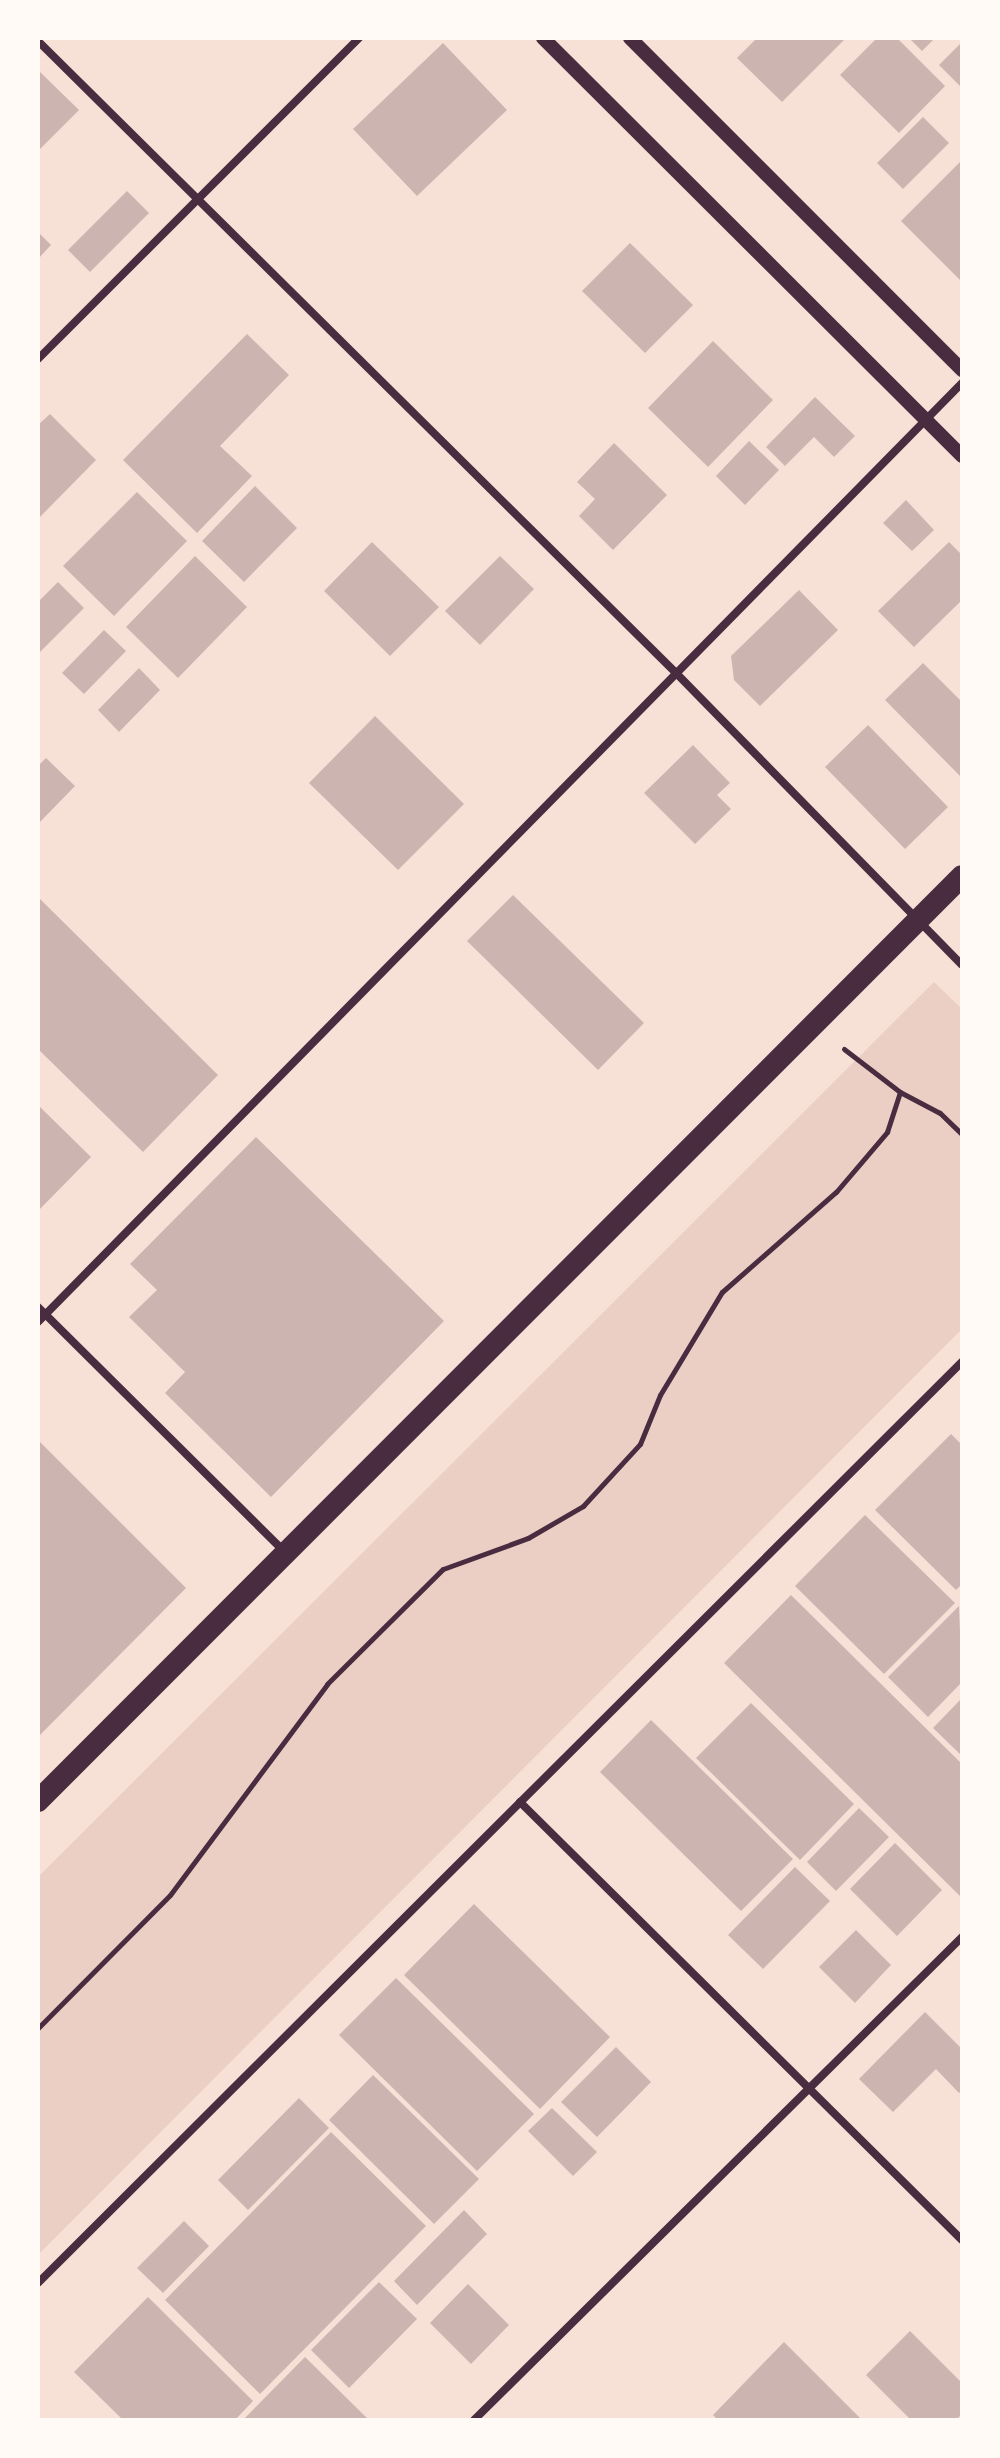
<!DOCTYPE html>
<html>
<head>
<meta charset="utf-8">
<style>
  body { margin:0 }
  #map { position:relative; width:1000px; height:2458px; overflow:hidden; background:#f7e1d7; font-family:"Noto Sans",sans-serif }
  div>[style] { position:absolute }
  .green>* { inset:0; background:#ebcfc5 }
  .building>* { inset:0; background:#ccb4b1 }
  .path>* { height:5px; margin:-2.5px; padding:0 2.5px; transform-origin:2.5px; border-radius:2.5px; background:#4a2c40 }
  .minor>* { height:8px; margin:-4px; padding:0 4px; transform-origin:4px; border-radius:4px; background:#4a2c40 }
  .tertiary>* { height:14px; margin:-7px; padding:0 7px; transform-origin:7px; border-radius:7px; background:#4a2c40 }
  .trunk>* { height:22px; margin:-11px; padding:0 11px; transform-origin:11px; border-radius:11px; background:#4a2c40 }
  span { translate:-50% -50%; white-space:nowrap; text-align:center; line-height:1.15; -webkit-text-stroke:6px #fffaf5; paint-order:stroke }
  .frame { position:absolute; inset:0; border:40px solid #fffaf5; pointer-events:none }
</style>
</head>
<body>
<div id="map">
  <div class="green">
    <div style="clip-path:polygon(934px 982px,962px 1009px,962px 1329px,38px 2255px,38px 1877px)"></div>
  </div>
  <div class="building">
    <div style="clip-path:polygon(757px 38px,846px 38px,782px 102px,737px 58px)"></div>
    <div style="clip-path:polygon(877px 38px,897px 38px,945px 86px,899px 133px,840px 75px)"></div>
    <div style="clip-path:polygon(909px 38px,935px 38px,922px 51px)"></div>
    <div style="clip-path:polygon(962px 42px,962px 88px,939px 65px)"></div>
    <div style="clip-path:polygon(443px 43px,507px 110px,417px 196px,353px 129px)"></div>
    <div style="clip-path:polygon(38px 70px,79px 110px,38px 151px)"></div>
    <div style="clip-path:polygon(923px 117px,949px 143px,903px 189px,877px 163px)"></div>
    <div style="clip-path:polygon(962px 160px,962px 282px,901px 221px)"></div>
    <div style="clip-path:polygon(127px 191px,149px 213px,90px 272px,68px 250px)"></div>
    <div style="clip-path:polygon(38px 232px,51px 245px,38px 259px)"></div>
    <div style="clip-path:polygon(630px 243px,693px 305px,645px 353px,582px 291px)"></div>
    <div style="clip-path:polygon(247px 334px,289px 375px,220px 446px,252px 476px,197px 533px,123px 460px)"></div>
    <div style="clip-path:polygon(713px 341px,773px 400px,708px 467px,648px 408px)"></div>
    <div style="clip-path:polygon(815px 397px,855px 436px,834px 457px,814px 437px,785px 466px,766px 447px)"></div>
    <div style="clip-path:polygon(50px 414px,96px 460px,38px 519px,38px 425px)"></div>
    <div style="clip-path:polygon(749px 441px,779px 470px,745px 505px,716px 476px)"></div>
    <div style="clip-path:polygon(614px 443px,667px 495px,613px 550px,579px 516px,595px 499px,577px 482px)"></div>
    <div style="clip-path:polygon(255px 486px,297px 528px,244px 582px,202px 541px)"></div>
    <div style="clip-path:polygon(137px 492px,187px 541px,114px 616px,63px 566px)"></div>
    <div style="clip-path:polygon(906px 500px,934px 530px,912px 551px,883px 523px)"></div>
    <div style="clip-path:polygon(372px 542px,439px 607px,390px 656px,324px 591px)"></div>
    <div style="clip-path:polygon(949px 542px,962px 555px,962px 600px,914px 647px,878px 611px)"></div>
    <div style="clip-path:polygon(195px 556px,247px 607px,178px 678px,126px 627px)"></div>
    <div style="clip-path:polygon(500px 556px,534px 589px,480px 645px,445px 611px)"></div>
    <div style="clip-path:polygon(58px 582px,84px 608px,38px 654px,38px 602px)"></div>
    <div style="clip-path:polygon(799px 590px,838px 630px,760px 706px,734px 680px,731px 656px)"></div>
    <div style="clip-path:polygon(104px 630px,126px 651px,84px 694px,62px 673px)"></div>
    <div style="clip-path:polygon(923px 663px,962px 702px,962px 778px,885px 700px)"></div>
    <div style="clip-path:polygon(139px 668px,160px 690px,119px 732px,98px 710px)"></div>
    <div style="clip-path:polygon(375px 716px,464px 804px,398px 870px,309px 783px)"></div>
    <div style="clip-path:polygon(868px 725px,948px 807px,905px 849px,825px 767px)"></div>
    <div style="clip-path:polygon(693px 745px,730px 783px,717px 795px,731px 809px,695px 844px,644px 793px)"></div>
    <div style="clip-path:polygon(46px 758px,75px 786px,38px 824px,38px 766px)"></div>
    <div style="clip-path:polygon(513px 895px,644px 1023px,598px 1070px,467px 941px)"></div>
    <div style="clip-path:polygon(38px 897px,218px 1075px,143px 1152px,38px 1049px)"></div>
    <div style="clip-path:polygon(38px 1105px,91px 1157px,38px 1211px)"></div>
    <div style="clip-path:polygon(256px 1137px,444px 1321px,271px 1497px,165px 1393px,185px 1372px,129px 1317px,157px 1290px,130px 1264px)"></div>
    <div style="clip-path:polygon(951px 1434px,962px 1445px,962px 1584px,956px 1590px,875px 1510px)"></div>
    <div style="clip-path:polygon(38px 1440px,186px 1588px,38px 1737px)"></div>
    <div style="clip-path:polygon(865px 1515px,955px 1603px,884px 1674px,795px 1586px)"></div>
    <div style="clip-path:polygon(791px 1595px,962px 1764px,962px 1898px,724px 1663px)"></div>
    <div style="clip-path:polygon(959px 1606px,962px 1682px,928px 1717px,888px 1677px)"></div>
    <div style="clip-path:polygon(962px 1698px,962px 1756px,933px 1728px)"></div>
    <div style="clip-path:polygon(751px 1703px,854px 1804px,800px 1860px,696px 1758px)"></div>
    <div style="clip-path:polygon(651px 1720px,793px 1859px,741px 1911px,600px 1772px)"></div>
    <div style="clip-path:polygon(859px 1808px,889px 1837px,836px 1891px,807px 1862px)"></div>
    <div style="clip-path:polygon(895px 1843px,942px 1890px,897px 1936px,850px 1889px)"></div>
    <div style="clip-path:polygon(795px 1867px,830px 1901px,763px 1969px,728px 1935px)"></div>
    <div style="clip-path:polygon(474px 1904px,610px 2037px,540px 2109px,404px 1975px)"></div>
    <div style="clip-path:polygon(856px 1930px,891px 1965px,855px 2003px,819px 1967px)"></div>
    <div style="clip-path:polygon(396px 1978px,534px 2114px,477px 2171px,339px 2035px)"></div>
    <div style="clip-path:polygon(925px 2012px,962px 2049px,962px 2090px,959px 2093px,936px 2069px,893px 2112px,859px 2079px)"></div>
    <div style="clip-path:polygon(616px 2047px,651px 2082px,597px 2137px,561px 2102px)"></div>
    <div style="clip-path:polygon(373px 2075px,479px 2179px,434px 2224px,329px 2120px)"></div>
    <div style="clip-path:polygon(299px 2098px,329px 2128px,248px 2210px,218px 2180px)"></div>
    <div style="clip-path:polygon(552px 2108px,597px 2152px,573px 2176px,528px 2131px)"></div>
    <div style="clip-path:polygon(331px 2132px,426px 2226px,260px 2394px,165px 2300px)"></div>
    <div style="clip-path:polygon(464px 2210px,487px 2234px,417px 2305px,394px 2281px)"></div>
    <div style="clip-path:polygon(184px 2221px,209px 2246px,163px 2293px,137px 2268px)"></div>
    <div style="clip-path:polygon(379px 2282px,417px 2319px,349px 2388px,311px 2350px)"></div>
    <div style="clip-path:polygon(468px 2284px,509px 2325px,471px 2364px,430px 2323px)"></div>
    <div style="clip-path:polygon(148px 2297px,253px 2401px,235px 2420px,123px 2420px,74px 2372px)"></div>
    <div style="clip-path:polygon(910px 2331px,962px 2383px,962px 2414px,956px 2420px,911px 2420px,866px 2375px)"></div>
    <div style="clip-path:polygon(784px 2342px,862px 2420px,718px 2420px,713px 2415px)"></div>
    <div style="clip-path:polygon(305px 2357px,369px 2420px,243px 2420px)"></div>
  </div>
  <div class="path">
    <div style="left:844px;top:1049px;width:71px;rotate:37.5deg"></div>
    <div style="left:900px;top:1092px;width:45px;rotate:27.7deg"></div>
    <div style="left:940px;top:1113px;width:30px;rotate:44deg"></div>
    <div style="left:38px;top:2028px;width:187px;rotate:-45.2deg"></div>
    <div style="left:170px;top:1895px;width:263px;rotate:-53.3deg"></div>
    <div style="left:327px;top:1684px;width:163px;rotate:-44.8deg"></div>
    <div style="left:443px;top:1569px;width:90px;rotate:-20deg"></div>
    <div style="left:528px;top:1538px;width:64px;rotate:-30.2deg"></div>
    <div style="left:583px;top:1506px;width:84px;rotate:-47.4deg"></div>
    <div style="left:640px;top:1444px;width:53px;rotate:-67.8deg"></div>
    <div style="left:660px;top:1395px;width:120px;rotate:-59deg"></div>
    <div style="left:722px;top:1292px;width:152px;rotate:-41.3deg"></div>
    <div style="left:836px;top:1192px;width:79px;rotate:-49.6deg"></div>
    <div style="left:887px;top:1132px;width:42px;rotate:-72deg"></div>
  </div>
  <div class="minor">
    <div style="left:38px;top:41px;width:899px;rotate:44.73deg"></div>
    <div style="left:677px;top:674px;width:407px;rotate:45.6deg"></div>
    <div style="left:38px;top:359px;width:454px;rotate:-45deg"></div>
    <div style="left:38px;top:1307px;width:348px;rotate:44.8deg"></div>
    <div style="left:38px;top:1322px;width:1317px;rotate:-45.46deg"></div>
    <div style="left:520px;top:1802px;width:622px;rotate:44.74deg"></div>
    <div style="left:38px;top:2283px;width:1305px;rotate:-44.91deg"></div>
    <div style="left:474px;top:2420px;width:687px;rotate:-44.7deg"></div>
  </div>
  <div class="tertiary">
    <div style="left:543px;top:38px;width:592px;rotate:44.93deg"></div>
    <div style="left:630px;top:38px;width:470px;rotate:45deg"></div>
  </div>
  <div class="trunk">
    <div style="left:38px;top:1801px;width:1307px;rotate:-45.03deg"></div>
  </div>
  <div class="frame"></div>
</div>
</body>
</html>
